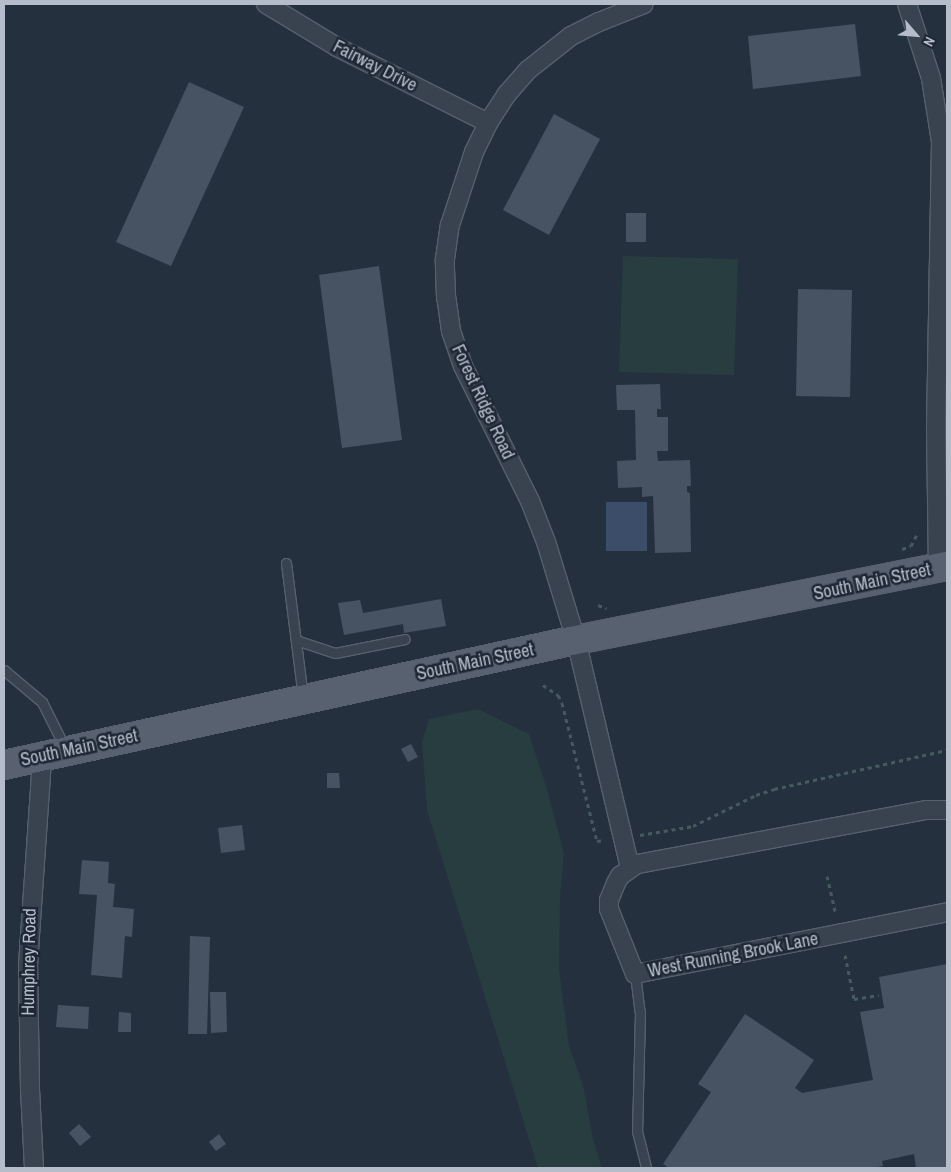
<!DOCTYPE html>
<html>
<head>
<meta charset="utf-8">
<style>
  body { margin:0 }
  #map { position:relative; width:951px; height:1172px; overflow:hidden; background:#25303f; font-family:"Archivo Narrow",sans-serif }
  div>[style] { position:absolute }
  .green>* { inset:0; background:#273d40 }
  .water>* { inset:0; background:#3b4d68 }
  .building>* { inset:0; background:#475263 }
  .path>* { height:3px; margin-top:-1.5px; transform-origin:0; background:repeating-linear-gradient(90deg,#455a5d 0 4px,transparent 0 8px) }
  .roads { filter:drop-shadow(1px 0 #57606d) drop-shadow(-1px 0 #57606d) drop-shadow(0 1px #57606d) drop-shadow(0 -1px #57606d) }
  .lane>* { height:9px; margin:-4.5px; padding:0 4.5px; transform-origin:4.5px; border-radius:4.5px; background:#39424f }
  .street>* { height:18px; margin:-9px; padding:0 9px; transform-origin:9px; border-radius:9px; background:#39424f }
  .primary>* { height:28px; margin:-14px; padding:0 14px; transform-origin:14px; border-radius:14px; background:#58616f }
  span { translate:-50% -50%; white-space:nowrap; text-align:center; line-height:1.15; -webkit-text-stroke:5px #1e2734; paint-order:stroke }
  .street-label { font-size:18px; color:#b6bdca }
  .frame { position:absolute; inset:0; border:5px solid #b6bdca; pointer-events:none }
  .north { position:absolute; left:891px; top:10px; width:50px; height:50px; -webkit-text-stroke:4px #1e2734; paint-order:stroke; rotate:117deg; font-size:14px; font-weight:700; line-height:20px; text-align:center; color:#b6bdca }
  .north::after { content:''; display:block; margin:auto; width:18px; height:22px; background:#b6bdca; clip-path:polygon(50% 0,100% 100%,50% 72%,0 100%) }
</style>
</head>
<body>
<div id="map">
  <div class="green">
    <div style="clip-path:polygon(623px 256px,738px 259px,734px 375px,619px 372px)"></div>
    <div style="clip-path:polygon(478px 709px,529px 734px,546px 786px,564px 853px,560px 897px,559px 969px,569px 1046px,583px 1085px,593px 1139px,602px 1168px,538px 1168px,427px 810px,422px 742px,429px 719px)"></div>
  </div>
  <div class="water">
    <div style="clip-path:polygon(606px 502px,647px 502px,647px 551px,606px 551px)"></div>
  </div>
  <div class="building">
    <div style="clip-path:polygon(855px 24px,861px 76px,753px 89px,748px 36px)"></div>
    <div style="clip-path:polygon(189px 82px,244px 107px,171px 266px,116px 242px)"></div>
    <div style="clip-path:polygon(554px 114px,600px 139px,549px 235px,503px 210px)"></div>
    <div style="clip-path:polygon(626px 213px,646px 213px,646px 242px,626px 242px)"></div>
    <div style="clip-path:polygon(379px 266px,402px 440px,342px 448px,319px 275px)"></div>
    <div style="clip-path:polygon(798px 289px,852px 290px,850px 397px,796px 396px)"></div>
    <div style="clip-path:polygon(660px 384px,661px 409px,657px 409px,657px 417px,668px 417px,668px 451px,657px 451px,658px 461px,690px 460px,691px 486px,687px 486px,687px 492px,690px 493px,691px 552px,655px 553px,653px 496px,642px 497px,642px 487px,618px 488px,617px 461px,636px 460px,635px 410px,617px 410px,616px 385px)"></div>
    <div style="clip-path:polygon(441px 599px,446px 626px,404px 633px,403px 624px,344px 635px,338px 603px,360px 600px,363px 613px)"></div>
    <div style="clip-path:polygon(411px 744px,418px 757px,408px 762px,401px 749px)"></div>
    <div style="clip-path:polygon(327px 773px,339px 773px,340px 788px,327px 788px)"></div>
    <div style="clip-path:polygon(242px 825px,245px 850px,221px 853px,218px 828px)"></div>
    <div style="clip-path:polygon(82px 860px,109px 862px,108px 883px,115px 884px,113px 907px,134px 909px,132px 937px,125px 936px,122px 978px,91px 975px,97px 895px,79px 894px)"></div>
    <div style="clip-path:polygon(190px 936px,210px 937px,207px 1034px,188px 1034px)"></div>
    <div style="clip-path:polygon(947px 964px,947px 1168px,916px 1168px,914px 1154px,882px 1161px,883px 1166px,873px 1168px,669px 1168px,663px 1164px,711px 1092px,698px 1084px,745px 1014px,814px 1060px,795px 1088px,802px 1093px,873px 1080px,860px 1012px,884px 1008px,879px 977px)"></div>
    <div style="clip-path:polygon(210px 992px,226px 992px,227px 1032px,211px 1033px)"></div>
    <div style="clip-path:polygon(58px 1005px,89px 1007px,88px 1029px,56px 1027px)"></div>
    <div style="clip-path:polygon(119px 1012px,131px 1013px,131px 1032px,118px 1032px)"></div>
    <div style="clip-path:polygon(79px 1124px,91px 1137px,80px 1146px,69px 1133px)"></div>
    <div style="clip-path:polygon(219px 1134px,226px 1144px,216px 1151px,209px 1142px)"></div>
  </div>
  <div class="path">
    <div style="left:902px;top:549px;width:9px;rotate:-18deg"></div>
    <div style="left:911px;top:546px;width:13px;rotate:-63deg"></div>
    <div style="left:598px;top:605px;width:9px;rotate:21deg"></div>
    <div style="left:543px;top:685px;width:18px;rotate:34deg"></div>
    <div style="left:558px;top:695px;width:9px;rotate:63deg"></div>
    <div style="left:562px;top:703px;width:142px;rotate:75.8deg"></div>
    <div style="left:597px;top:841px;width:8px;rotate:-7deg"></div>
    <div style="left:640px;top:835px;width:54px;rotate:-9.6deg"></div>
    <div style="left:693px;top:826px;width:70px;rotate:-26.2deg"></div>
    <div style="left:756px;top:795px;width:19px;rotate:-18deg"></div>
    <div style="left:774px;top:789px;width:177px;rotate:-12.7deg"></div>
    <div style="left:827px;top:876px;width:37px;rotate:77deg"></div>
    <div style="left:845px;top:955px;width:45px;rotate:78.4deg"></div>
    <div style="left:854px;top:999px;width:25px;rotate:-9deg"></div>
  </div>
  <div class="roads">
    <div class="lane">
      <div style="left:286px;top:563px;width:135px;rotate:82.8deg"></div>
      <div style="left:296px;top:640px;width:41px;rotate:18.4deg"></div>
      <div style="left:335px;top:653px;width:71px;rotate:-11.3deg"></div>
      <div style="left:4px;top:670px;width:50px;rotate:40.1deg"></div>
      <div style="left:42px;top:702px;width:51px;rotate:63.4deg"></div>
      <div style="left:635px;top:974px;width:38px;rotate:83deg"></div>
      <div style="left:640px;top:1012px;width:119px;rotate:91.4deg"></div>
      <div style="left:637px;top:1131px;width:38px;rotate:76deg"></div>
    </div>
    <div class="street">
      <div style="left:266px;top:4px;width:83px;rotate:31.2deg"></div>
      <div style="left:337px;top:47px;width:169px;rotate:26.7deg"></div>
      <div style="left:907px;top:4px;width:78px;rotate:72deg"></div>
      <div style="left:931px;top:78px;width:65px;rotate:81.1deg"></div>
      <div style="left:941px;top:142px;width:286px;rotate:91deg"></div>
      <div style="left:936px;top:428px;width:140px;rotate:89.2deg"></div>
      <div style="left:947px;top:810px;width:21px;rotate:180deg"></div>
      <div style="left:926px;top:810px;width:294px;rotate:169.4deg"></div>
      <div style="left:637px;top:864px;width:21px;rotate:145deg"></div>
      <div style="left:620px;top:876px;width:8px;rotate:120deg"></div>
      <div style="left:616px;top:883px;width:18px;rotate:112deg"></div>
      <div style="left:609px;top:900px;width:9px;rotate:90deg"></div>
      <div style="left:609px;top:909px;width:70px;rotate:68.2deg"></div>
      <div style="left:635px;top:974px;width:318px;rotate:-11.2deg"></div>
      <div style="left:630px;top:868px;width:234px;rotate:-103.3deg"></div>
      <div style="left:576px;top:640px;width:102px;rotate:-107deg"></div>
      <div style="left:546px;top:542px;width:44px;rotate:-111.3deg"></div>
      <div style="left:530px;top:501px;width:151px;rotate:-116.4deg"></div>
      <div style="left:463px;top:366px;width:37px;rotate:-109deg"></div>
      <div style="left:451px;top:331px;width:34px;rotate:-98deg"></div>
      <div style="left:446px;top:297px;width:38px;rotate:-92deg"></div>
      <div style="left:445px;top:259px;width:34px;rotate:-82deg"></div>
      <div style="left:450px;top:225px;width:77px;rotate:-71.8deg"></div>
      <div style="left:474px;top:152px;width:32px;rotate:-64deg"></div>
      <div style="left:488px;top:123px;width:35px;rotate:-57deg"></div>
      <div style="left:507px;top:94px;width:32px;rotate:-49deg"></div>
      <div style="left:528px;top:70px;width:55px;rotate:-38.3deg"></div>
      <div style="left:571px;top:36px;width:31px;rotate:-27deg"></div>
      <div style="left:599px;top:22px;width:48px;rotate:-21.8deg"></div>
      <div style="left:34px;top:1168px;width:80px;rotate:-92.9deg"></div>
      <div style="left:30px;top:1088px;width:123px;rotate:-90.9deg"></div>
      <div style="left:28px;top:965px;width:208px;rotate:-86.1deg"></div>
    </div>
    <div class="primary">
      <div style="left:4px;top:765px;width:580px;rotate:-12.34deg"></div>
      <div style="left:571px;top:641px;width:383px;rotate:-11.3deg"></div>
    </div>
  </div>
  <div class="street-label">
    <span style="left:375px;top:66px;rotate:27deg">Fairway Drive</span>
    <span style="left:483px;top:402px;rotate:65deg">Forest Ridge Road</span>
    <span style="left:872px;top:582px;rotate:-12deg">South Main Street</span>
    <span style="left:475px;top:662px;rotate:-12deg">South Main Street</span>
    <span style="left:79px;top:748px;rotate:-12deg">South Main Street</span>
    <span style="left:733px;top:955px;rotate:-11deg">West Running Brook Lane</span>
    <span style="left:29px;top:962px;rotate:-89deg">Humphrey Road</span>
  </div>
  <div class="frame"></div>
  <div class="north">N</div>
</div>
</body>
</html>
